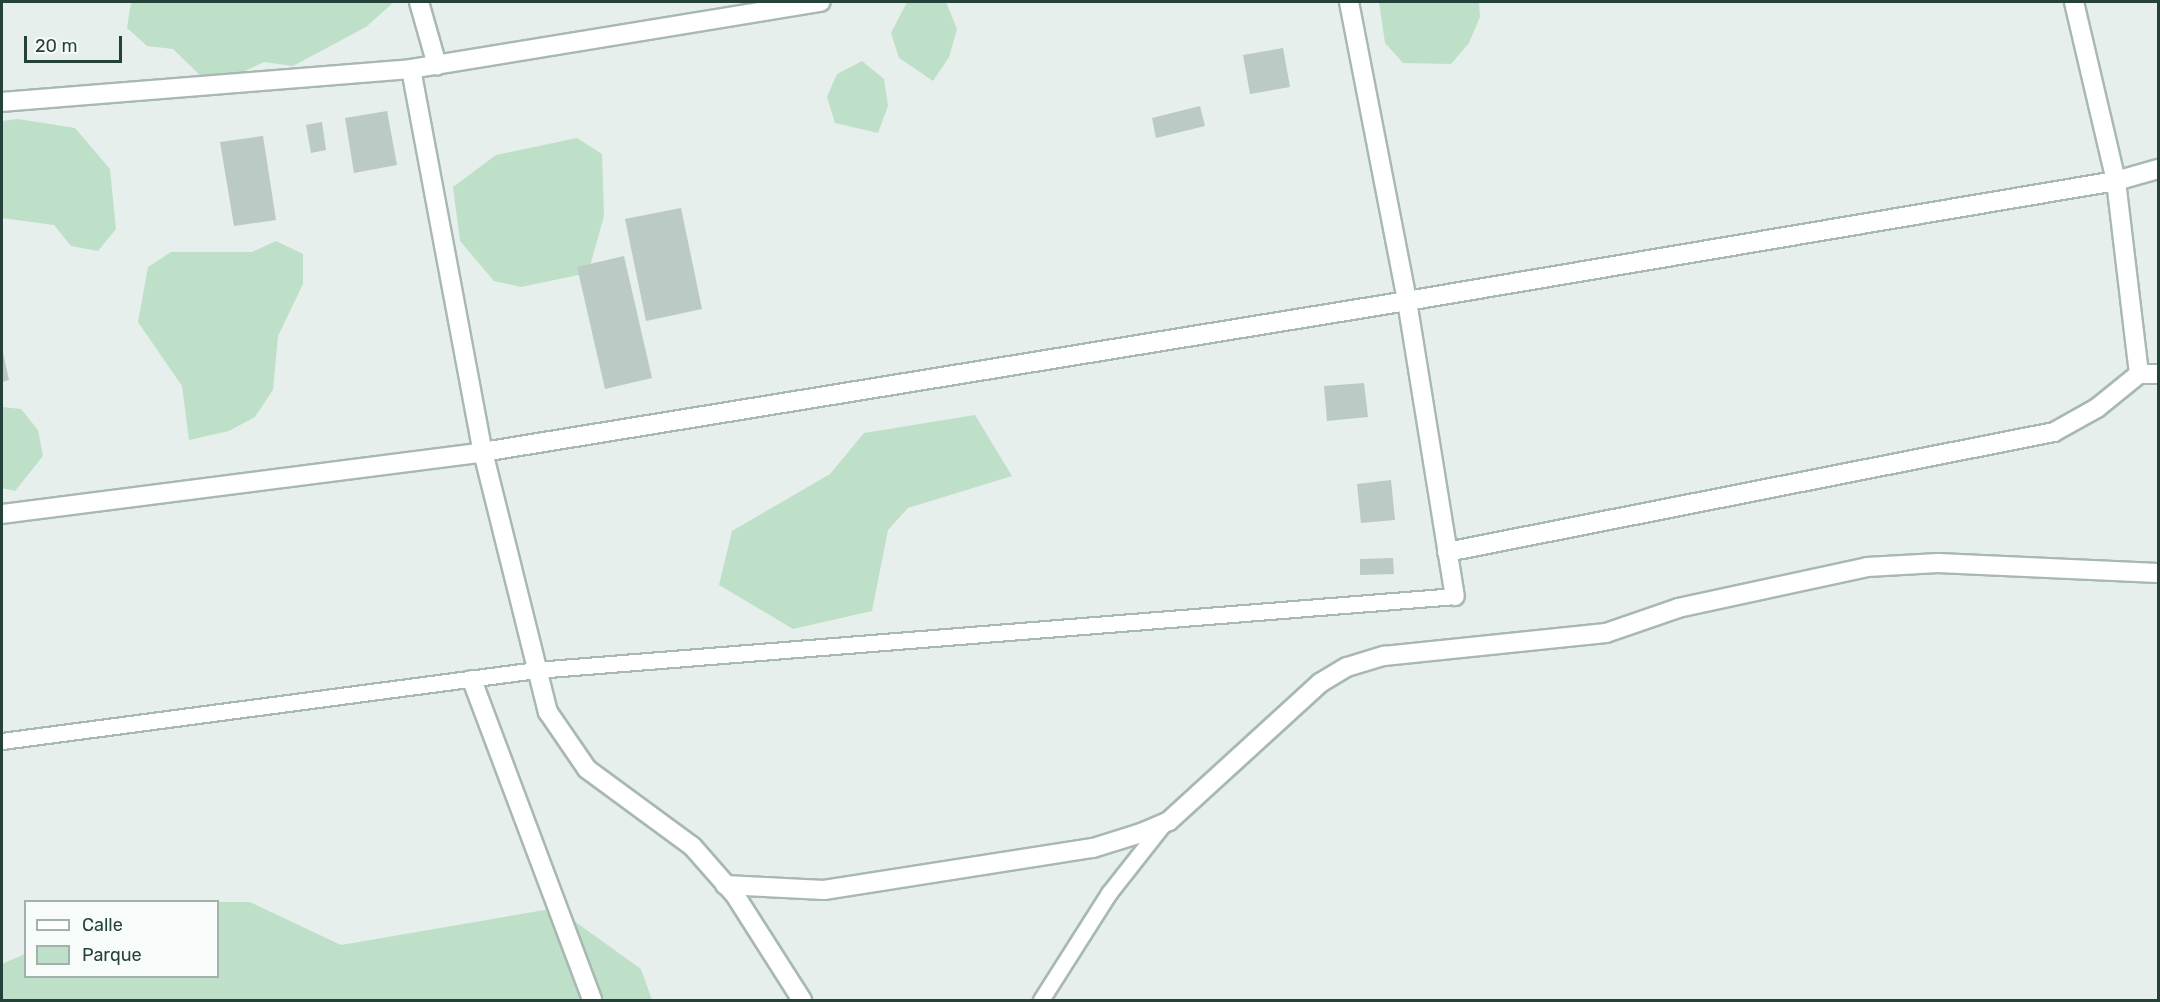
<!DOCTYPE html>
<html>
<head>
<meta charset="utf-8">
<style>
  body { margin:0 }
  #map { position:relative; width:2160px; height:1002px; overflow:hidden; background:#e6efeb; font-family:Rubik,sans-serif }
  div>[style] { position:absolute }
  .green>* { inset:0; background:#bfe0c8 }
  .building>* { inset:0; background:#bbcac4 }
  .roads { filter:drop-shadow(2px 0 #a8b8b2) drop-shadow(-2px 0 #a8b8b2) drop-shadow(0 2px #a8b8b2) drop-shadow(0 -2px #a8b8b2) }
  .lane>* { height:15px; margin:-7.5px; padding:0 7.5px; transform-origin:7.5px; border-radius:7.5px; background:#fff }
  .street>* { height:18px; margin:-9px; padding:0 9px; transform-origin:9px; border-radius:9px; background:#fff }
  span { translate:-50% -50%; white-space:nowrap; text-align:center; line-height:1.15; -webkit-text-stroke:5px #f7fbf9; paint-order:stroke }
  .frame { position:absolute; inset:0; border:3px solid #24423a; pointer-events:none }
  .legend { position:absolute; left:24px; top:900px; width:195px; height:78px; box-sizing:border-box; background:#f7fbf9; border:2px solid #a3b1ad; margin:0; padding:8px 10px; list-style:none; font-size:18px; color:#24423a }
  .legend li { display:flex; align-items:center; gap:12px; height:30px }
  .legend b { width:30px; border:2px solid #a3b1ad }
  .scale { position:absolute; left:24px; top:36px; width:98px; height:27px; box-sizing:border-box; border:3px solid #24423a; border-top:0; padding-left:8px; font-size:18px; line-height:21px; white-space:nowrap; color:#24423a; -webkit-text-stroke:4px #f7fbf9; paint-order:stroke }
</style>
</head>
<body>
<div id="map">
  <div class="green">
    <div style="clip-path:polygon(131px 2px,394px 2px,366px 27px,293px 66px,264px 62px,212px 87px,173px 49px,147px 46px,127px 28px)"></div>
    <div style="clip-path:polygon(907px 2px,946px 2px,957px 29px,949px 57px,933px 81px,899px 58px,891px 33px)"></div>
    <div style="clip-path:polygon(1379px 2px,1479px 2px,1480px 17px,1469px 43px,1451px 64px,1403px 63px,1385px 43px)"></div>
    <div style="clip-path:polygon(862px 61px,884px 79px,888px 106px,878px 133px,835px 123px,827px 97px,837px 74px)"></div>
    <div style="clip-path:polygon(18px 119px,75px 128px,110px 169px,116px 229px,98px 251px,71px 246px,54px 225px,2px 218px,2px 121px)"></div>
    <div style="clip-path:polygon(577px 138px,602px 154px,604px 216px,588px 273px,521px 287px,494px 281px,460px 241px,453px 187px,496px 155px)"></div>
    <div style="clip-path:polygon(276px 241px,303px 254px,303px 284px,278px 336px,273px 390px,255px 417px,229px 431px,189px 440px,182px 386px,138px 322px,148px 267px,171px 252px,252px 252px)"></div>
    <div style="clip-path:polygon(2px 407px,21px 409px,38px 430px,43px 456px,15px 491px,2px 488px)"></div>
    <div style="clip-path:polygon(975px 415px,1012px 476px,908px 508px,888px 530px,872px 611px,793px 629px,719px 585px,732px 531px,830px 474px,864px 433px)"></div>
    <div style="clip-path:polygon(218px 902px,250px 902px,341px 945px,556px 908px,641px 969px,652px 1000px,2px 1000px,2px 964px,25px 954px,26px 976px,218px 976px)"></div>
  </div>
  <div class="building">
    <div style="clip-path:polygon(1283px 48px,1290px 87px,1250px 94px,1243px 55px)"></div>
    <div style="clip-path:polygon(1200px 106px,1205px 126px,1156px 138px,1152px 118px)"></div>
    <div style="clip-path:polygon(387px 111px,397px 165px,354px 173px,345px 118px)"></div>
    <div style="clip-path:polygon(322px 122px,326px 150px,311px 153px,306px 125px)"></div>
    <div style="clip-path:polygon(263px 136px,276px 220px,234px 226px,220px 142px)"></div>
    <div style="clip-path:polygon(681px 208px,702px 309px,646px 321px,625px 219px)"></div>
    <div style="clip-path:polygon(624px 256px,652px 378px,605px 389px,577px 267px)"></div>
    <div style="clip-path:polygon(2px 348px,9px 380px,2px 382px)"></div>
    <div style="clip-path:polygon(1364px 383px,1368px 417px,1327px 421px,1324px 386px)"></div>
    <div style="clip-path:polygon(1391px 480px,1395px 520px,1361px 523px,1357px 484px)"></div>
    <div style="clip-path:polygon(1393px 558px,1394px 574px,1360px 575px,1360px 559px)"></div>
  </div>
  <div class="roads">
    <div class="lane">
      <div style="left:2px;top:741px;width:539px;rotate:-7.57deg"></div>
      <div style="left:536px;top:670px;width:922px;rotate:-4.6deg"></div>
      <div style="left:1041px;top:1000px;width:127px;rotate:-57.6deg"></div>
      <div style="left:1109px;top:893px;width:89px;rotate:-51.8deg"></div>
    </div>
    <div class="street">
      <div style="left:419px;top:2px;width:66px;rotate:74.1deg"></div>
      <div style="left:1349px;top:2px;width:305px;rotate:79deg"></div>
      <div style="left:1407px;top:301px;width:299px;rotate:80.8deg"></div>
      <div style="left:2074px;top:2px;width:184px;rotate:76.8deg"></div>
      <div style="left:2116px;top:181px;width:194px;rotate:83.2deg"></div>
      <div style="left:411px;top:69px;width:390px;rotate:79.4deg"></div>
      <div style="left:483px;top:452px;width:268px;rotate:76deg"></div>
      <div style="left:548px;top:712px;width:69px;rotate:55.6deg"></div>
      <div style="left:587px;top:769px;width:130px;rotate:36.3deg"></div>
      <div style="left:692px;top:846px;width:65px;rotate:48.7deg"></div>
      <div style="left:735px;top:895px;width:125px;rotate:57.5deg"></div>
      <div style="left:2px;top:102px;width:410px;rotate:-4.6deg"></div>
      <div style="left:411px;top:69px;width:415px;rotate:-9.3deg"></div>
      <div style="left:2px;top:514px;width:485px;rotate:-7.3deg"></div>
      <div style="left:483px;top:452px;width:936px;rotate:-9.28deg"></div>
      <div style="left:1407px;top:301px;width:719px;rotate:-9.61deg"></div>
      <div style="left:2116px;top:181px;width:44px;rotate:-15.9deg"></div>
      <div style="left:1447px;top:552px;width:619px;rotate:-11.18deg"></div>
      <div style="left:2054px;top:432px;width:49px;rotate:-29.2deg"></div>
      <div style="left:2097px;top:408px;width:54px;rotate:-39deg"></div>
      <div style="left:2139px;top:374px;width:19px"></div>
      <div style="left:472px;top:680px;width:342px;rotate:69.4deg"></div>
      <div style="left:725px;top:885px;width:99px;rotate:2.9deg"></div>
      <div style="left:824px;top:890px;width:272px;rotate:-8.9deg"></div>
      <div style="left:1093px;top:848px;width:50px;rotate:-17.4deg"></div>
      <div style="left:1141px;top:833px;width:30px;rotate:-23deg"></div>
      <div style="left:1169px;top:821px;width:205px;rotate:-42.4deg"></div>
      <div style="left:1320px;top:683px;width:31px;rotate:-31deg"></div>
      <div style="left:1347px;top:667px;width:39px;rotate:-17deg"></div>
      <div style="left:1384px;top:656px;width:223px;rotate:-5.9deg"></div>
      <div style="left:1606px;top:633px;width:76px;rotate:-19.1deg"></div>
      <div style="left:1678px;top:608px;width:193px;rotate:-12.2deg"></div>
      <div style="left:1867px;top:567px;width:71px;rotate:-3.2deg"></div>
      <div style="left:1938px;top:563px;width:220px;rotate:2.6deg"></div>
    </div>
  </div>
  <div class="frame"></div>
  <ul class="legend">
  <li><b style="height:8px;background:#fff"></b>Calle</li>
  <li><b style="height:16px;background:#bfe0c8"></b>Parque</li>
  </ul>
  <div class="scale">20 m</div>
</div>
</body>
</html>
